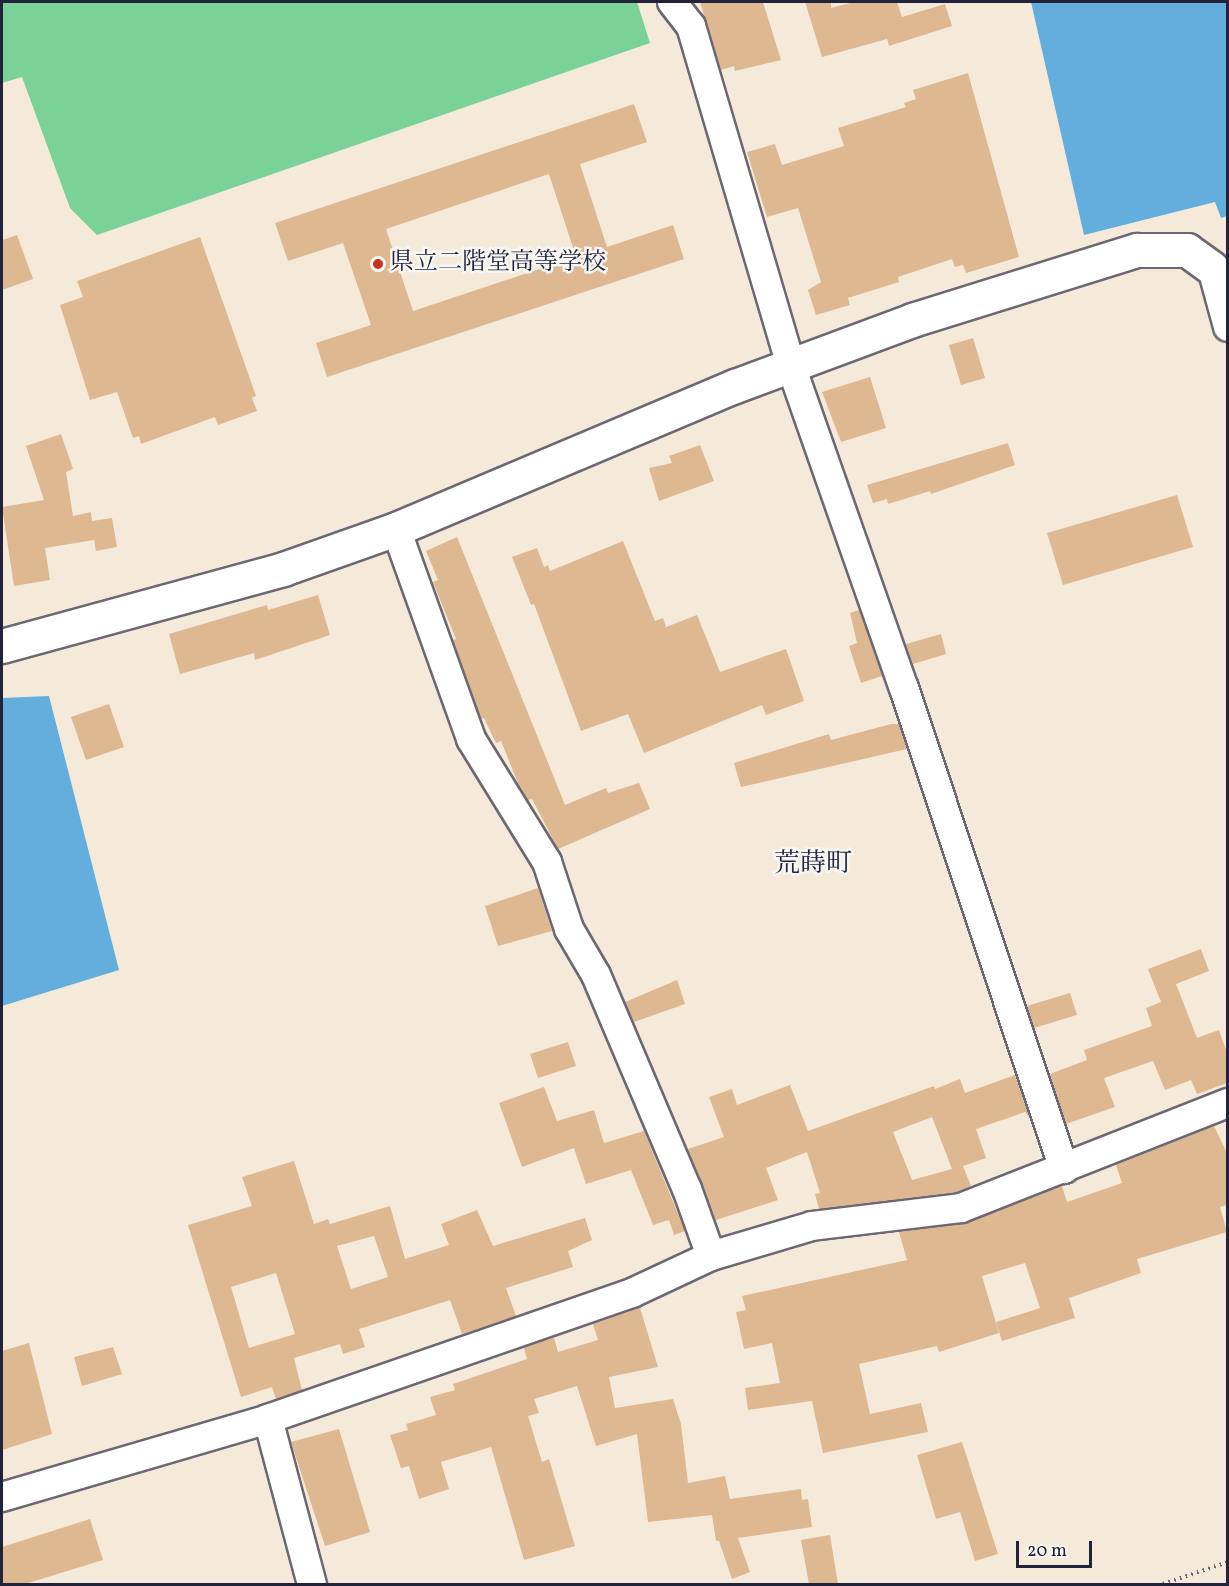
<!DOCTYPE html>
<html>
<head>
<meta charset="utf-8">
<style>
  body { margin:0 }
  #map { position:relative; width:1229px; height:1586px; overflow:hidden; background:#f5eada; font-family:Vollkorn,"Noto Serif JP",serif }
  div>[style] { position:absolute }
  .green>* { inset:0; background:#7ad298 }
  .water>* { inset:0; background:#63aedc }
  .building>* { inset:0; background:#deb890 }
  .path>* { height:4px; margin-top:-2px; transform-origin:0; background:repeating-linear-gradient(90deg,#6c6873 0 1.5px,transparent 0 6px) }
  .roads { filter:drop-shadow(2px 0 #6c6873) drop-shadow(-2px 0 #6c6873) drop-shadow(0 2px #6c6873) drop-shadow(0 -2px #6c6873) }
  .street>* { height:28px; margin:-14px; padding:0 14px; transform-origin:14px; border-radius:14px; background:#fff }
  .secondary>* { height:33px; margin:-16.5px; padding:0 16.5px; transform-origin:16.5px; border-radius:16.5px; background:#fff }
  .dots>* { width:16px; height:16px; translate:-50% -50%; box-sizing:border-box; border:3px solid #f6f6f2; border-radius:50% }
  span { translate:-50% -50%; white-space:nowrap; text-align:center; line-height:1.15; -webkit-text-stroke:5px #f6f6f2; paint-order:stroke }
  .poi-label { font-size:24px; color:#22223b }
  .left { translate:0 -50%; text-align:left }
  .neighbourhood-label { font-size:26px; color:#22223b }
  .frame { position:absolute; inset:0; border:3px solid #22223b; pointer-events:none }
  .scale { position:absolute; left:1016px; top:1541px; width:76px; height:27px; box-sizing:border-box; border:3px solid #22223b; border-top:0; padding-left:8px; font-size:18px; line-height:21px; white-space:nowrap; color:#22223b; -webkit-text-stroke:4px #f6f6f2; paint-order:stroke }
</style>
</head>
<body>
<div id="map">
  <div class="green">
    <div style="clip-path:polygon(2px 2px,637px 2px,650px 43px,97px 235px,70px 208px,22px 77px,2px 83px)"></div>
  </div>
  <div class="water">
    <div style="clip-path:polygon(1031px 2px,1227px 2px,1227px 216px,1221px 218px,1215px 202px,1084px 235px)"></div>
    <div style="clip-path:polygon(49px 696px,119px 970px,2px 1006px,2px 698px)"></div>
  </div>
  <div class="building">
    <div style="clip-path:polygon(700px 2px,763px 2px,781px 60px,735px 71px,734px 66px,721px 70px)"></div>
    <div style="clip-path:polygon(805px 2px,831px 2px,831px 8px,854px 2px,897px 2px,902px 17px,945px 4px,952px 26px,889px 46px,887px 39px,822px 57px)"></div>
    <div style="clip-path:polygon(968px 73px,1019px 257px,966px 273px,963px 265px,955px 267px,952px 259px,898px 277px,899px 282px,848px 298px,850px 305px,816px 315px,808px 290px,821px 282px,798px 208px,767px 217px,747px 152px,775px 144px,782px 165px,844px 146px,838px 128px,906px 107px,904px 103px,916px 99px,913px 90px)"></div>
    <div style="clip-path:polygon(evenodd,634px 104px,647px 142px,580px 164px,607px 247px,673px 225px,684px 259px,327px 377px,316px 343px,371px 325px,343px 243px,288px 261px,275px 223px,634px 104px,549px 174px,576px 257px,413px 311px,386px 229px,549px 174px)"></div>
    <div style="clip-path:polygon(17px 235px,33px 279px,2px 290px,2px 240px)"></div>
    <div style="clip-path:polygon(200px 237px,256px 396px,252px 398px,257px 411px,218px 425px,215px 417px,141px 444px,139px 436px,133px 438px,117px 392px,90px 400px,60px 305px,83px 297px,77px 281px)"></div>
    <div style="clip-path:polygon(973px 338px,985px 378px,961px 385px,949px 345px)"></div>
    <div style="clip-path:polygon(870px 377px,886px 428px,841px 442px,822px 392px)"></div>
    <div style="clip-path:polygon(61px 434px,73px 469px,66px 472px,73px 516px,91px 512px,92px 521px,112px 518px,117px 547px,96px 551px,94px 540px,45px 548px,50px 580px,14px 586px,2px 507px,44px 500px,26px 446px)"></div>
    <div style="clip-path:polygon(1008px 443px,1015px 465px,931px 494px,930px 491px,888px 504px,887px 499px,873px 503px,867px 485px)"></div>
    <div style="clip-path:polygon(700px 445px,714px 481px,659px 501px,649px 468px,672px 463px,669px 456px)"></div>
    <div style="clip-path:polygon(1177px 495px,1193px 547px,1063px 585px,1047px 533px)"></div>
    <div style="clip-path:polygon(457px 537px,565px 805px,606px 788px,608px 793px,639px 783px,650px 809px,558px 849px,532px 799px,528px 800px,518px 783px,501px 741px,496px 743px,484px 718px,481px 719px,453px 640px,456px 639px,433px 582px,438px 580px,426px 551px)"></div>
    <div style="clip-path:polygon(623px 541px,655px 621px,663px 618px,666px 627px,697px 615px,720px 672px,786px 649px,804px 701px,766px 715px,762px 705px,644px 753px,628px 714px,581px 731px,534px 604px,531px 605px,512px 557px,537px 548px,544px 567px,548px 565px,550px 571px)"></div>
    <div style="clip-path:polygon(318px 595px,330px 635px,255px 660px,254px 653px,180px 674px,169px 634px,267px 605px,268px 610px)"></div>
    <div style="clip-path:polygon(859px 610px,882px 676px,861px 683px,849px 646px,857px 643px,850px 613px)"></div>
    <div style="clip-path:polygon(941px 634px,946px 654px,913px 664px,906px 644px)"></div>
    <div style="clip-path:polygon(109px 704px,124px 747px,86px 760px,71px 717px)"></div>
    <div style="clip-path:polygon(891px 724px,899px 724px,907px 749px,741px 787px,734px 763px,829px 734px,831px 740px)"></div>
    <div style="clip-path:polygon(538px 888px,552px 931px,498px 946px,485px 906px)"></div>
    <div style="clip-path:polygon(1201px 949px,1209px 971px,1176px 984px,1197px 1038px,1219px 1030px,1227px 1053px,1227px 1083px,1197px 1094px,1191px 1080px,1165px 1090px,1153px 1061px,1104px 1078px,1115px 1107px,1066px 1124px,1050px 1074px,1087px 1060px,1084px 1050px,1152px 1026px,1146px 1008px,1161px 1002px,1148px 969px)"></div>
    <div style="clip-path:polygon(677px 980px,685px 1004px,634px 1022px,625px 1002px)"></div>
    <div style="clip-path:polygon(1070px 993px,1077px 1015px,1034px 1028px,1027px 1006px)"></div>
    <div style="clip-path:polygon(568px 1042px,576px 1066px,538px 1078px,530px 1054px)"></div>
    <div style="clip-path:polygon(evenodd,1015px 1075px,1030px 1118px,1025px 1112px,976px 1129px,986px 1158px,963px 1166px,971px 1186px,957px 1192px,819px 1209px,815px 1194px,820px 1193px,807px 1152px,766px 1168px,778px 1200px,716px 1220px,688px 1149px,724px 1137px,709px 1097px,732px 1089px,737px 1105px,790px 1085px,808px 1131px,934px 1086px,935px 1089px,960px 1079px,965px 1093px,1015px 1075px,932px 1117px,952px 1169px,912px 1180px,893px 1132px,932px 1117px)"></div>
    <div style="clip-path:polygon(544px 1087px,557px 1121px,594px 1110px,604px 1143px,644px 1131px,685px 1231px,674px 1235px,669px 1220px,653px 1225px,631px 1170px,586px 1184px,574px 1148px,522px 1167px,499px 1103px)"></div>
    <div style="clip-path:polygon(1214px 1126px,1227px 1153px,1227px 1205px,1220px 1207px,1227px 1232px,1137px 1259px,1141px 1273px,1069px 1298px,1075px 1318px,1002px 1341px,996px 1322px,1040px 1308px,1025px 1263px,982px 1276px,999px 1333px,939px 1352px,937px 1346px,859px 1364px,870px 1414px,921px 1403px,928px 1432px,823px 1453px,812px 1401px,748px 1410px,745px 1388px,780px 1383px,772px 1343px,744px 1349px,736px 1312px,746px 1310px,742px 1296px,907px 1260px,899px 1232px,967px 1223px,1062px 1186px,1067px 1202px,1122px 1183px,1116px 1165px)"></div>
    <div style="clip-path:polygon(evenodd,294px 1161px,314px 1224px,328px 1219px,330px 1224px,390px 1206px,405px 1259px,449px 1245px,441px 1224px,477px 1210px,493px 1246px,585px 1218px,592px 1240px,568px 1251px,573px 1267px,506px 1288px,516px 1316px,462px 1334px,450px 1300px,359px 1329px,365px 1347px,343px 1354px,340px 1344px,294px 1358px,302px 1390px,276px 1399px,272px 1387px,241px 1397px,188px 1225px,252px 1206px,242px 1177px,294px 1161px,374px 1236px,388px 1277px,351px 1289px,337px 1246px,374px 1236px,294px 1161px,276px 1273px,295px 1334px,249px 1348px,231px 1287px,276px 1273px)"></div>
    <div style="clip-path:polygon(640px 1308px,658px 1367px,609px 1377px,615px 1408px,673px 1399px,681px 1424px,688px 1483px,725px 1476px,730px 1499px,801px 1489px,802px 1500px,808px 1499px,812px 1527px,738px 1538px,750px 1572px,732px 1579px,719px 1541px,716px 1541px,712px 1515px,648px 1522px,637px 1434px,596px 1446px,577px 1386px,534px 1399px,539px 1413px,528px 1416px,542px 1462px,549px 1459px,575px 1546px,524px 1560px,491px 1447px,441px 1462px,449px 1489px,419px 1499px,409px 1466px,401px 1468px,390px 1435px,408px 1430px,406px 1424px,436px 1415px,430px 1397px,455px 1390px,453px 1384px,527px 1359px,524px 1348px,540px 1342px,554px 1338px,558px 1352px,598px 1340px,593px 1324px)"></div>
    <div style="clip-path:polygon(29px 1343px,52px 1434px,2px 1450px,2px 1351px)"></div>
    <div style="clip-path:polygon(113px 1347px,122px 1374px,82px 1386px,74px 1357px)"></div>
    <div style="clip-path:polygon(339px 1429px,370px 1532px,325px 1546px,291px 1442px)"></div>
    <div style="clip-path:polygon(962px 1442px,998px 1554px,975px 1561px,960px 1512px,936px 1519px,917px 1455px)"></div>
    <div style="clip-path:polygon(90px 1519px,103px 1560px,25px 1584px,2px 1584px,2px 1547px)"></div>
    <div style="clip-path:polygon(830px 1535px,838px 1584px,809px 1584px,801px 1540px)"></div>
  </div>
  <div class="path">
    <div style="left:1163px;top:1584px;width:69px;rotate:-18.7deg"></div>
  </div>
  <div class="roads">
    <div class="street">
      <div style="left:672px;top:2px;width:31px;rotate:52deg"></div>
      <div style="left:691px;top:26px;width:354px;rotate:73.6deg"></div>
      <div style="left:791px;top:366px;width:341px;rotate:70.7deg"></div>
      <div style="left:904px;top:688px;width:507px;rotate:71.6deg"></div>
      <div style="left:1212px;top:268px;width:61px;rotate:74.8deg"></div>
      <div style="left:396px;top:529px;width:223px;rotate:70.3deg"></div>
      <div style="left:471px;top:739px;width:145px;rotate:58.3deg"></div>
      <div style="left:547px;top:862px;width:71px;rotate:71.8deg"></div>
      <div style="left:569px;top:929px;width:53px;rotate:59.6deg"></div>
      <div style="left:596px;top:975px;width:233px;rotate:67deg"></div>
      <div style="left:687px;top:1189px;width:71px;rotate:70.3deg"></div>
      <div style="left:268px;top:1419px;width:171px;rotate:75.1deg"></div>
      <div style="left:2px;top:1497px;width:277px;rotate:-16.3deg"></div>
      <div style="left:268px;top:1419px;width:385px;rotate:-19.1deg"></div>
      <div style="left:632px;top:1293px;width:87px;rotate:-25.1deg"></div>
      <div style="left:711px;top:1256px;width:105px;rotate:-16.5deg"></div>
      <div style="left:812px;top:1226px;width:150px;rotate:-6.9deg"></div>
      <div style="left:961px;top:1208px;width:287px;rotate:-21.5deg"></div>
    </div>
    <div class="secondary">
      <div style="left:2px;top:646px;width:291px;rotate:-15.3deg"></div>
      <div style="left:283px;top:569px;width:120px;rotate:-19.5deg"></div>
      <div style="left:396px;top:529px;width:368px;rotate:-22.9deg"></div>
      <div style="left:735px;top:386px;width:189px;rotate:-20.4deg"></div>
      <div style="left:912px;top:320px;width:236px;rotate:-17.3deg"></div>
      <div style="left:1137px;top:250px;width:50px"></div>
      <div style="left:1187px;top:250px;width:31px;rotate:36deg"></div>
    </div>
  </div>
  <div class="dots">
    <div style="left:378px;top:264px;background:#c8321e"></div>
  </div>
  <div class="poi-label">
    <span class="left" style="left:390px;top:264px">県立二階堂高等学校</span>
  </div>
  <div class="neighbourhood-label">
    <span style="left:813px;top:865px">荒蒔町</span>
  </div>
  <div class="frame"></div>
  <div class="scale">20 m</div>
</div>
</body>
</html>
